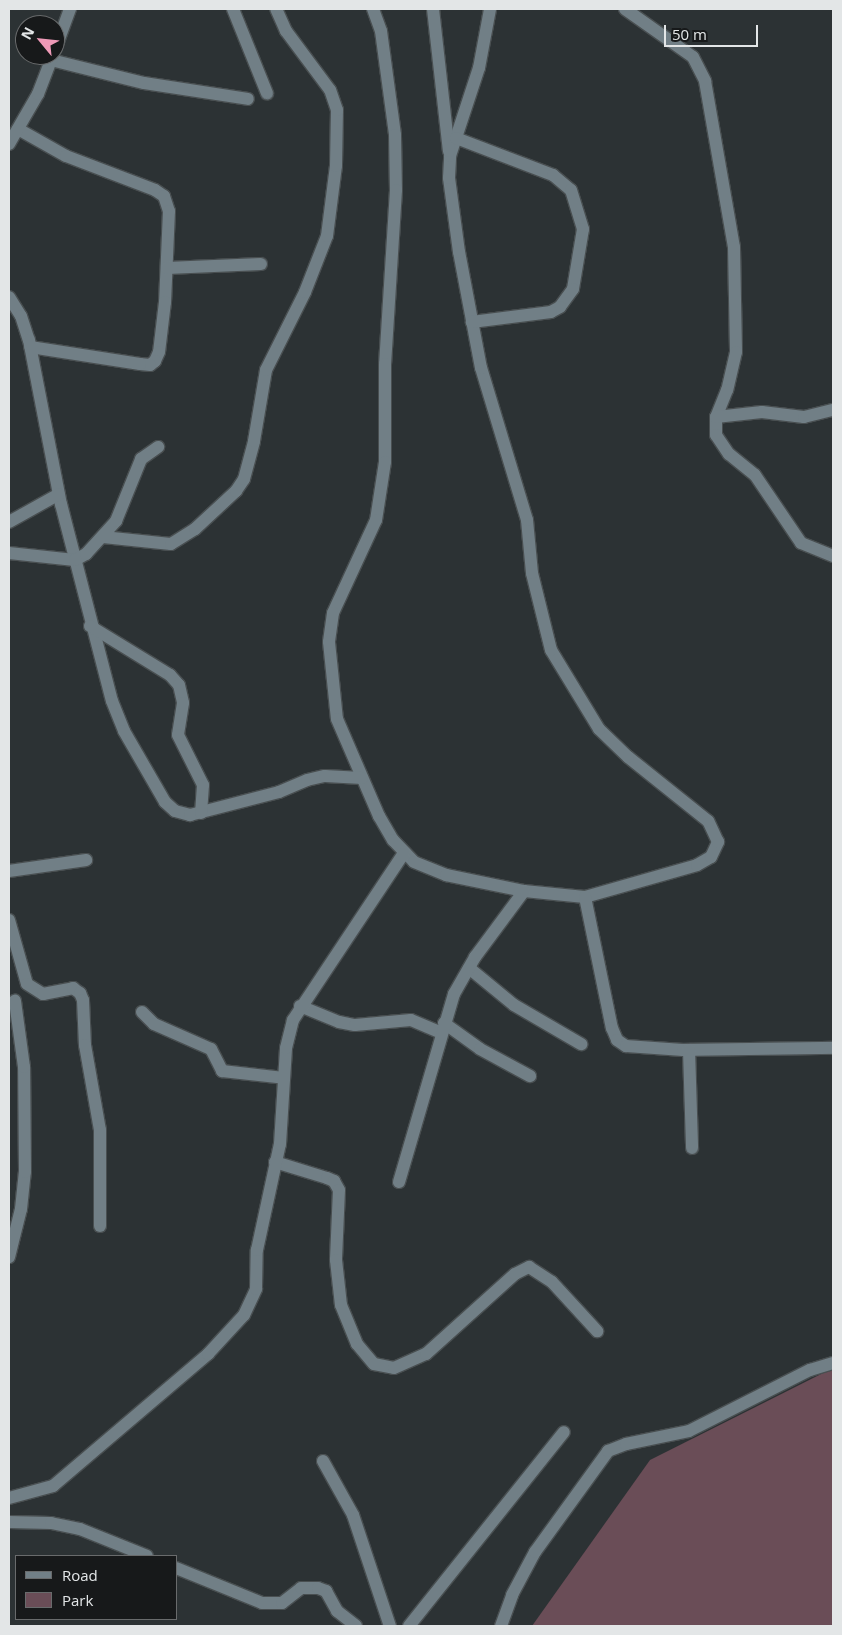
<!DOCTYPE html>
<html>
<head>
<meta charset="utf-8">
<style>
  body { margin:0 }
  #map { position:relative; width:842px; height:1635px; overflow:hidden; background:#2c3234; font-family:"Open Sans",sans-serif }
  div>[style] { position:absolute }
  .green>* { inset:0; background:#6a4d57 }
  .roads { filter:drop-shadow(1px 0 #494f51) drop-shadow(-1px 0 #494f51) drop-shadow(0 1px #494f51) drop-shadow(0 -1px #494f51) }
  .minor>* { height:12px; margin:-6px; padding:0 6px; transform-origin:6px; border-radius:6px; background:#717f86 }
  span { translate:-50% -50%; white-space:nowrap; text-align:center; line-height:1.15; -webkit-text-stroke:5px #17191a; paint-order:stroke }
  .frame { position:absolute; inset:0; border:10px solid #e3e6e7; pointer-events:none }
  .legend { position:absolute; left:15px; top:1555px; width:162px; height:65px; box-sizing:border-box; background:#17191a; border:1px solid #696b6c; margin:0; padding:6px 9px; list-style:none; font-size:15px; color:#e3e6e7 }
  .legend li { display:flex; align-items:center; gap:10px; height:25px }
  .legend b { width:25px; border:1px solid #696b6c }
  .north { position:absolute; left:15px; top:15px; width:50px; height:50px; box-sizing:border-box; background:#17191a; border:1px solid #696b6c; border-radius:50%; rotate:298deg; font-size:14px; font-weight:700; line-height:20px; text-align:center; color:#e3e6e7 }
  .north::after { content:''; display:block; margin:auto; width:18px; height:22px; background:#ef9ab8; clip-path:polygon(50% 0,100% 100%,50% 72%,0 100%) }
  .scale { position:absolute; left:664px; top:25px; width:94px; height:22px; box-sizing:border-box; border:2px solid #e3e6e7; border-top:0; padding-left:6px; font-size:15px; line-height:18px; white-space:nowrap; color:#e3e6e7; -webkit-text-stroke:4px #17191a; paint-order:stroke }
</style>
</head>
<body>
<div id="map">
  <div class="green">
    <div style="clip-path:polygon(833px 1368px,833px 1626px,532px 1626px,650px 1460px)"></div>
  </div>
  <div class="roads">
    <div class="minor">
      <div style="left:233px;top:9px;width:91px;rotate:68deg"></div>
      <div style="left:373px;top:9px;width:23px;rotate:70deg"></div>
      <div style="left:381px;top:31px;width:105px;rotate:82.3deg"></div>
      <div style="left:395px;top:135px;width:55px;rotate:89deg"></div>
      <div style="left:396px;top:190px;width:174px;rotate:93.6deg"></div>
      <div style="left:385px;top:364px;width:98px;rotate:90deg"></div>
      <div style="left:385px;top:462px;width:59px;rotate:98.8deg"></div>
      <div style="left:376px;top:520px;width:102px;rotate:114.8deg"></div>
      <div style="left:333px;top:613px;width:29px;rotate:98deg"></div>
      <div style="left:329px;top:642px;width:77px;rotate:84.1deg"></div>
      <div style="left:337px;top:719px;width:106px;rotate:66.6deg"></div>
      <div style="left:379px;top:816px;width:28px;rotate:60deg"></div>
      <div style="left:393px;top:840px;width:30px;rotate:46deg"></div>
      <div style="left:414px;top:862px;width:35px;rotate:22deg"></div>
      <div style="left:446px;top:875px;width:80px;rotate:11.6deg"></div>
      <div style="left:524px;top:891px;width:61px;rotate:5.6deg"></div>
      <div style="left:585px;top:897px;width:116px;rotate:-15.9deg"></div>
      <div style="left:697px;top:865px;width:16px;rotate:-30deg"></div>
      <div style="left:711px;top:857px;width:17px;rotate:-65deg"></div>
      <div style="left:718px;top:842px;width:23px;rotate:-115deg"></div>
      <div style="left:708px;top:821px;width:102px;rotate:-141.3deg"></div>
      <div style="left:628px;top:757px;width:40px;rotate:-136deg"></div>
      <div style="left:599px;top:729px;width:92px;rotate:-121.3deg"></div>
      <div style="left:551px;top:650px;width:79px;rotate:-103.9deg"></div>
      <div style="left:532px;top:573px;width:53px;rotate:-95.4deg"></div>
      <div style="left:527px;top:520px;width:159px;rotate:-106.8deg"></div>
      <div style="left:481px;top:368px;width:118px;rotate:-100.7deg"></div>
      <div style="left:459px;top:252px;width:75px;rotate:-97.7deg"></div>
      <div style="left:449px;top:178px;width:22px;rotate:-87deg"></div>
      <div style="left:450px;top:156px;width:93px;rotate:-71.8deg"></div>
      <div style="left:479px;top:68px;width:60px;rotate:-79.4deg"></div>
      <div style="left:433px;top:9px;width:143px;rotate:83.6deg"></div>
      <div style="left:625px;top:9px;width:83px;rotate:35.2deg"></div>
      <div style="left:693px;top:57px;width:27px;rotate:63deg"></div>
      <div style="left:705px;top:81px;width:169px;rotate:80.1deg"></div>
      <div style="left:734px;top:247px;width:105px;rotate:88.9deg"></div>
      <div style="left:736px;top:352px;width:39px;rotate:103deg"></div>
      <div style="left:727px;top:390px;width:29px;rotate:112deg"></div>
      <div style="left:716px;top:417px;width:18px;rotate:90deg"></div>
      <div style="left:716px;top:435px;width:23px;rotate:56deg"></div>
      <div style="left:729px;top:454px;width:33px;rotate:39deg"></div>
      <div style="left:755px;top:475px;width:82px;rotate:55.9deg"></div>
      <div style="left:801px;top:543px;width:35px;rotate:22deg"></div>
      <div style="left:55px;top:50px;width:44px;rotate:-69.9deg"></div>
      <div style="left:51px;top:60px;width:96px;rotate:13.9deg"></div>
      <div style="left:144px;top:83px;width:105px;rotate:8.7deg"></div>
      <div style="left:18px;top:129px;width:55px;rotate:29.4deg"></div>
      <div style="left:66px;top:156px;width:95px;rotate:20.9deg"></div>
      <div style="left:155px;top:190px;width:11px;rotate:34deg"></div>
      <div style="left:164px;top:196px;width:16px;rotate:72deg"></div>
      <div style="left:169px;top:211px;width:91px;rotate:92.5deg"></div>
      <div style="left:165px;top:302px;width:50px;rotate:96.8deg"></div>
      <div style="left:159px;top:352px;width:10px;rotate:114deg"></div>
      <div style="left:155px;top:361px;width:6px;rotate:141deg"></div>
      <div style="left:150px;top:365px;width:10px;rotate:-174deg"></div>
      <div style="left:140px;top:364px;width:111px;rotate:-171.2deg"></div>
      <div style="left:456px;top:138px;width:104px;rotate:20.9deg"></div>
      <div style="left:553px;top:175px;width:23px;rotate:40deg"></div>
      <div style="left:571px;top:190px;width:41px;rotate:72.9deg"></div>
      <div style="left:583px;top:229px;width:61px;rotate:99.5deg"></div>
      <div style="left:573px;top:289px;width:22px;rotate:126deg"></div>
      <div style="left:560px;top:307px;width:10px;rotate:151deg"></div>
      <div style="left:551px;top:312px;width:80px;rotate:172.8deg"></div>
      <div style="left:9px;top:144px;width:58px;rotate:-59.9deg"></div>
      <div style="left:38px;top:94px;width:42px;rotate:-69deg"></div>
      <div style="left:167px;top:268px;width:94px;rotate:-2.4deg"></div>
      <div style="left:9px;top:297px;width:22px;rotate:58deg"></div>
      <div style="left:21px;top:316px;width:25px;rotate:72deg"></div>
      <div style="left:29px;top:340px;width:167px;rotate:79deg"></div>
      <div style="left:61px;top:504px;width:203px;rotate:75.5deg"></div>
      <div style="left:112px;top:701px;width:32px;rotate:68deg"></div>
      <div style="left:124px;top:731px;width:82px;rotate:60deg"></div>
      <div style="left:165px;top:802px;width:13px;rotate:42deg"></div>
      <div style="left:175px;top:811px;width:16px;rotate:15deg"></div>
      <div style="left:190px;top:815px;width:92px;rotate:-14.5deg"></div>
      <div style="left:279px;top:792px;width:30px;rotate:-23deg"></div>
      <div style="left:307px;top:780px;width:18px;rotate:-13deg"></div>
      <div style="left:325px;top:776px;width:37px;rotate:3deg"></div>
      <div style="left:716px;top:417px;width:46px;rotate:-6.2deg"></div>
      <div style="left:762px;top:412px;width:42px;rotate:6.8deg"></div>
      <div style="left:804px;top:417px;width:30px;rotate:-14deg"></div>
      <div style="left:9px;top:522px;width:57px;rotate:-29.2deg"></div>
      <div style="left:103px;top:537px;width:68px;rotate:5.9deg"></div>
      <div style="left:171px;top:544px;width:28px;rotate:-32deg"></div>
      <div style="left:195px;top:529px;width:56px;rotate:-42.8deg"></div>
      <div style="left:236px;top:491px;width:14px;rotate:-56deg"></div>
      <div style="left:244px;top:479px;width:39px;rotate:-75deg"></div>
      <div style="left:254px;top:441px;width:72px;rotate:-80.4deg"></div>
      <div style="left:266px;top:370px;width:87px;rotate:-63.4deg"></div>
      <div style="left:305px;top:292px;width:60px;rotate:-68.6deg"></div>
      <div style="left:327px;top:236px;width:71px;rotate:-82.7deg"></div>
      <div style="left:336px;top:166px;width:56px;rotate:-89deg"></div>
      <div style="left:337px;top:110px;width:21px;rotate:-109deg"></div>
      <div style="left:330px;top:90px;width:74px;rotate:-126.7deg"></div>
      <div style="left:286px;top:31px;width:24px;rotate:-114deg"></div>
      <div style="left:9px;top:553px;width:66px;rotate:6.1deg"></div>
      <div style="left:75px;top:560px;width:13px;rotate:-29deg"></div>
      <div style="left:86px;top:554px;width:45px;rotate:-47.7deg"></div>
      <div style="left:116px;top:521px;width:67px;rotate:-68deg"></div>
      <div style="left:141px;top:459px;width:21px;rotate:-35deg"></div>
      <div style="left:90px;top:626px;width:94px;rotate:31.5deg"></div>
      <div style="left:170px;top:675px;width:13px;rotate:48deg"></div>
      <div style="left:179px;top:685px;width:18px;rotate:77deg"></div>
      <div style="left:183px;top:703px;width:32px;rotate:99deg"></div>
      <div style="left:178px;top:735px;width:56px;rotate:63.4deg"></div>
      <div style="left:203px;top:785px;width:28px;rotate:94deg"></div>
      <div style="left:9px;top:871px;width:78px;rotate:-8.1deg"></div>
      <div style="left:585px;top:897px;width:134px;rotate:78.4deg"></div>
      <div style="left:612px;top:1028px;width:13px;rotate:67deg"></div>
      <div style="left:617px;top:1040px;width:11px;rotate:34deg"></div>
      <div style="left:626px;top:1046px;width:57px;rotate:4deg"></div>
      <div style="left:683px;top:1050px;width:150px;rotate:-0.8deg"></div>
      <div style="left:9px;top:920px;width:66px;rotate:74.3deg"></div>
      <div style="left:27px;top:984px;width:19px;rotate:32deg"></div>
      <div style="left:43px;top:994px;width:31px;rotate:-11deg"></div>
      <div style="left:73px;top:988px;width:9px;rotate:36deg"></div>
      <div style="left:80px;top:993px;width:8px;rotate:67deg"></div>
      <div style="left:83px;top:1000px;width:45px;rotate:87.5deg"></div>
      <div style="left:85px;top:1045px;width:86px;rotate:80deg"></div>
      <div style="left:100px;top:1130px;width:96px;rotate:90deg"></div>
      <div style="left:469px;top:968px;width:58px;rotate:39.4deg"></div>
      <div style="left:514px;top:1005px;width:78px;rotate:30.2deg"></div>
      <div style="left:300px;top:1006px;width:42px;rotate:22.3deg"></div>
      <div style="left:339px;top:1022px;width:16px;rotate:11deg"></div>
      <div style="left:355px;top:1025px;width:56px;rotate:-5.1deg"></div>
      <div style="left:411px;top:1020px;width:33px;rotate:23deg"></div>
      <div style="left:142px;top:1012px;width:17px;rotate:45deg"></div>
      <div style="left:154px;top:1024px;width:62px;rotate:23.7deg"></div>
      <div style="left:211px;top:1049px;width:25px;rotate:63deg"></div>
      <div style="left:222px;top:1071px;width:62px;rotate:6.4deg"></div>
      <div style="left:444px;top:1023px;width:44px;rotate:35.8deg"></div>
      <div style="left:480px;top:1049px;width:57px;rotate:28.4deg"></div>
      <div style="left:689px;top:1050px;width:98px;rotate:88.2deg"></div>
      <div style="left:275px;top:1162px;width:54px;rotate:17.1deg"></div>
      <div style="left:327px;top:1178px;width:8px;rotate:23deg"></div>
      <div style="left:334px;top:1181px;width:10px;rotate:61deg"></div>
      <div style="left:339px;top:1190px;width:70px;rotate:92.5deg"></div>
      <div style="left:336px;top:1260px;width:45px;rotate:83.7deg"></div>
      <div style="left:341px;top:1305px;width:42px;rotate:67.7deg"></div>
      <div style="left:357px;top:1344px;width:26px;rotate:50deg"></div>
      <div style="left:374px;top:1364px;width:20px;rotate:11deg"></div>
      <div style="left:394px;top:1368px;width:35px;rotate:-24deg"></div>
      <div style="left:426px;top:1354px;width:120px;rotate:-42deg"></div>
      <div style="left:515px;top:1274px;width:16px;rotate:-27deg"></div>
      <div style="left:529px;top:1267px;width:27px;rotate:33deg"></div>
      <div style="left:552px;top:1282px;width:67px;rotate:47.4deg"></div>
      <div style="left:399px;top:1182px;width:196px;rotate:-73.7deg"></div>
      <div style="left:454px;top:994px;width:43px;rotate:-60.4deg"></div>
      <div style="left:475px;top:957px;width:82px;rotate:-53.4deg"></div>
      <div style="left:9px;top:1257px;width:49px;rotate:-76deg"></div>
      <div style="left:21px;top:1209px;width:37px;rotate:-84deg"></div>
      <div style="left:25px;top:1172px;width:105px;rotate:-90.5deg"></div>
      <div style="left:24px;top:1067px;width:67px;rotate:-97.8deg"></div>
      <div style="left:323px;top:1461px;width:62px;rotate:60.9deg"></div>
      <div style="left:353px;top:1515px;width:117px;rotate:71.6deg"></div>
      <div style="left:9px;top:1498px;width:46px;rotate:-15.3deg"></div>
      <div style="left:53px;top:1486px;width:204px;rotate:-40.4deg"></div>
      <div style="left:208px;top:1354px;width:53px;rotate:-47.3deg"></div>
      <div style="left:244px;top:1315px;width:29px;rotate:-65deg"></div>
      <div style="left:256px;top:1289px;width:39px;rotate:-89deg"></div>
      <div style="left:257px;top:1250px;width:108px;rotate:-77.8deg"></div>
      <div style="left:280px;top:1144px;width:96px;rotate:-86.4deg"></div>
      <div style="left:286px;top:1048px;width:29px;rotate:-76deg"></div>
      <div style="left:293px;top:1020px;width:201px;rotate:-56.4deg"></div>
      <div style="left:9px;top:1522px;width:42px;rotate:1.4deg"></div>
      <div style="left:51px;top:1523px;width:30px;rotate:12deg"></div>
      <div style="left:80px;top:1529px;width:72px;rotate:21.9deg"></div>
      <div style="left:176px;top:1568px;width:93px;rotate:22.1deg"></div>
      <div style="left:262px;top:1603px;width:20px"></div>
      <div style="left:282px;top:1603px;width:24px;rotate:-38deg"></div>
      <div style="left:301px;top:1588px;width:17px"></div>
      <div style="left:318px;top:1588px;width:9px;rotate:21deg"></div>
      <div style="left:326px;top:1591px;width:23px;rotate:61deg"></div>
      <div style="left:337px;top:1611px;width:24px;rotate:38deg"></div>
      <div style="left:409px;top:1626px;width:248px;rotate:-51.4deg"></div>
      <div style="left:501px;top:1626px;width:33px;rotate:-70deg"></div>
      <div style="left:512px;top:1595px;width:49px;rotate:-61.9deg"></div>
      <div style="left:535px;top:1552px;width:125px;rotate:-54.1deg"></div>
      <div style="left:608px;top:1451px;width:19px;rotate:-21deg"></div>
      <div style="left:626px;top:1444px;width:64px;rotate:-11.7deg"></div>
      <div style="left:689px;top:1431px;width:136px;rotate:-26.8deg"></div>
      <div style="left:810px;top:1370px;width:24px;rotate:-17deg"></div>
    </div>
  </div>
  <div class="frame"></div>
  <ul class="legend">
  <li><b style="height:6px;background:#717f86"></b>Road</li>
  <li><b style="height:14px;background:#6a4d57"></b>Park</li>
  </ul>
  <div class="north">N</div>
  <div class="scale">50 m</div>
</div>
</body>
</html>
